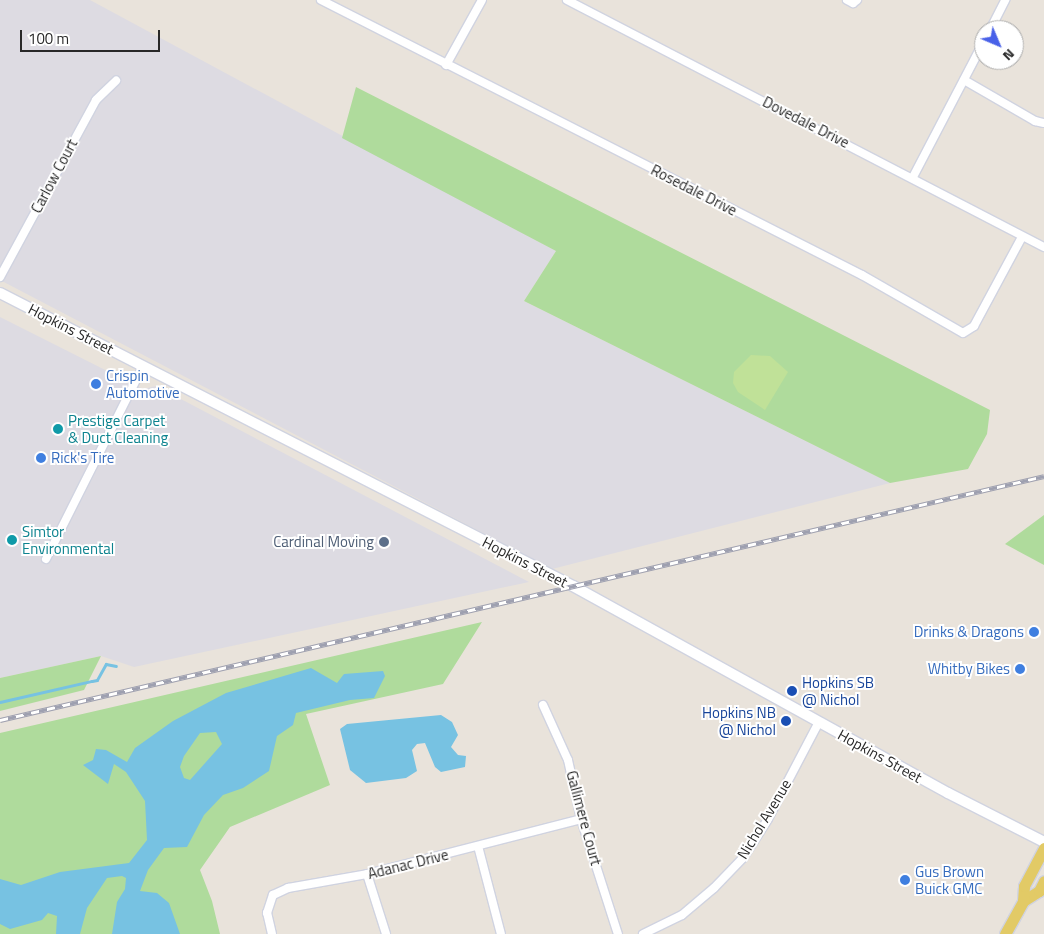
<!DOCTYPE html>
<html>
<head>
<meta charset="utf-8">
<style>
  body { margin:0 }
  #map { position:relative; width:1044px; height:934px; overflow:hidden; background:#e9e3db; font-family:"Titillium Web",sans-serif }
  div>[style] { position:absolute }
  .industrial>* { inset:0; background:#dddbe2 }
  .green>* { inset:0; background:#afdb9c }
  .pitch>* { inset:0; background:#c0e198 }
  .water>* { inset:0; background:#77c2e2 }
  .stream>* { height:2.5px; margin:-1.25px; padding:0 1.25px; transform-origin:1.25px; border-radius:1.25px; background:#77c2e2 }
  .roads { filter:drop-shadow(1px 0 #d0d3e0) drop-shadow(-1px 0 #d0d3e0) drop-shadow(0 1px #d0d3e0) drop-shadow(0 -1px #d0d3e0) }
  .minor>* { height:8px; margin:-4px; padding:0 4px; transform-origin:4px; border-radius:4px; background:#fff }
  .secondary>* { height:10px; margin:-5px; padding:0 5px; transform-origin:5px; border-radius:5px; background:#fff }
  .primary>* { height:11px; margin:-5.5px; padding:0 5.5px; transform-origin:5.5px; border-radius:5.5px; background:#e2ca66 }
  .rail>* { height:4.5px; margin-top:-2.25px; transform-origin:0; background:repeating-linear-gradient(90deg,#fff 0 8px,#9ea0b0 0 16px); box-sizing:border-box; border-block:1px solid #9ea0b0 }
  .dots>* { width:14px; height:14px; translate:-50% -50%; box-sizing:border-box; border:2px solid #fff; border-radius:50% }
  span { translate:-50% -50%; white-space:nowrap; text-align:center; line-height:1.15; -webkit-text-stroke:4px #fff; paint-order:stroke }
  .street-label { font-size:15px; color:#282828 }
  .shop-label { font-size:15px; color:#366cbe }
  .left { translate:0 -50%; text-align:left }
  .right { translate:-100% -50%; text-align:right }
  .culture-label { font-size:15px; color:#0d838f }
  .service-label { font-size:15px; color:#4e5e75 }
  .transit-label { font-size:15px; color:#164399 }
  .north { position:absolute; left:974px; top:20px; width:50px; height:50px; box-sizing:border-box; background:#fff; border:1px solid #a9a9a9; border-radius:50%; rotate:135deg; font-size:14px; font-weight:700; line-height:20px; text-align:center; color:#282828 }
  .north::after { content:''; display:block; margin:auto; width:18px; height:22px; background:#4961e8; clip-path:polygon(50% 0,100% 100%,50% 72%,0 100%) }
  .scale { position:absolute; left:20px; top:30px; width:140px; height:22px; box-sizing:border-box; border:2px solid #282828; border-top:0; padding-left:6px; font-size:15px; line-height:18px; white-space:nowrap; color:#282828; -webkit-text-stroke:4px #fff; paint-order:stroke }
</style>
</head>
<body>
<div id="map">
  <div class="industrial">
    <div style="clip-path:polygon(0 0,90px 0,556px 251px,524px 301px,890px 483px,552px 569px,0 280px)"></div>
    <div style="clip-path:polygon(0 317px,143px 389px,156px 386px,529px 582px,134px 667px,101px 656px,0 678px)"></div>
  </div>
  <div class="green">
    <div style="clip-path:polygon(356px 87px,990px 410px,987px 434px,968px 469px,890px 483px,524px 301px,556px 251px,342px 138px)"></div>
    <div style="clip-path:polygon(1044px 515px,1044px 565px,1005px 544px)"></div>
    <div style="clip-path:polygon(482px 622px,443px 684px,306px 714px,330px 785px,230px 827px,200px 870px,212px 901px,220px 934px,0 934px,0 733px)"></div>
    <div style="clip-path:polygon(101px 656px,84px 690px,0 711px,0 678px)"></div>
  </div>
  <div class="pitch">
    <div style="clip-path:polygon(751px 355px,770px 356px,788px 372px,765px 410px,738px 392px,733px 383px,734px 372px)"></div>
  </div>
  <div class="water">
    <div style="clip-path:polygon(evenodd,311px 668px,337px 683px,344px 674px,383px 671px,385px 676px,374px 698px,350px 700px,296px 713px,293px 725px,277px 736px,269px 771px,243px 788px,223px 795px,204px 815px,187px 847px,164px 848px,148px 870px,140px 891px,157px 893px,169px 903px,180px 934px,112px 934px,117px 902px,125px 889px,126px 878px,122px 876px,107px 878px,87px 908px,80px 934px,56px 934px,57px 916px,48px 913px,42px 920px,10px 929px,0 924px,0 879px,21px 885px,60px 872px,129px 863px,147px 840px,145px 801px,126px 772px,114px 764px,108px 784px,83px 765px,93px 760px,96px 749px,106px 750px,127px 762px,135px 748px,173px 721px,226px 693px,311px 668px,216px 732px,222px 744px,190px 780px,184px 778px,180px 767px,184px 756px,200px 733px,216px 732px)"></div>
    <div style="clip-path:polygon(441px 715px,452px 722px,458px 735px,451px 747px,458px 755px,466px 756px,465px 767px,441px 772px,435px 767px,425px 743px,417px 744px,412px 750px,417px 771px,406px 778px,366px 783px,350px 770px,340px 729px,347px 724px)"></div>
  </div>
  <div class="stream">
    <div style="left:0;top:702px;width:94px;rotate:-12.9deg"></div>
    <div style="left:92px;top:681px;width:5px;rotate:-11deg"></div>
    <div style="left:97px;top:680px;width:18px;rotate:-61deg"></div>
    <div style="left:106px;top:664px;width:10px;rotate:11deg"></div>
  </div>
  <div class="roads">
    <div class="minor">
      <div style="left:321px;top:0;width:607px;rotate:26.95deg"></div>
      <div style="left:862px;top:275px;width:116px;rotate:29.9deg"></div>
      <div style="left:963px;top:333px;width:13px;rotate:-32deg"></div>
      <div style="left:974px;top:326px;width:101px;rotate:-61.7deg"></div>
      <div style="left:567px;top:0;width:537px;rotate:27.38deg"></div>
      <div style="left:847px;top:0;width:7px;rotate:27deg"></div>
      <div style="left:853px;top:3px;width:5px;rotate:-37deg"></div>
      <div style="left:990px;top:30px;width:34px;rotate:-63deg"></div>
      <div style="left:446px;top:65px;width:74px;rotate:-61deg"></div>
      <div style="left:964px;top:80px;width:82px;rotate:30deg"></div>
      <div style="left:1035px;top:121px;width:9px;rotate:13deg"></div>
      <div style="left:913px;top:177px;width:153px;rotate:-62.4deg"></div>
      <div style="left:0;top:277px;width:201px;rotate:-61.5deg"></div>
      <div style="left:96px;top:100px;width:28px;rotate:-44deg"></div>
      <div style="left:46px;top:559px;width:216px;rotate:-63.3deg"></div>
      <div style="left:543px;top:705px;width:60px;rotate:65.6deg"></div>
      <div style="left:568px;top:760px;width:60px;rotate:77.6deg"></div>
      <div style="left:581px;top:819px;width:121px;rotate:72.2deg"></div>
      <div style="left:478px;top:846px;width:91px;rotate:75.4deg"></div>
      <div style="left:367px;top:874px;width:63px;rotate:72.4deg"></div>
      <div style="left:272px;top:934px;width:22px;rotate:-103deg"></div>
      <div style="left:267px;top:913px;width:19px;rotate:-72deg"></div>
      <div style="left:273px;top:895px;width:17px;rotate:-25deg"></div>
      <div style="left:288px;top:888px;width:80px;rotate:-10deg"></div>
      <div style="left:367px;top:874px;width:221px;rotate:-14.4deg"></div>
      <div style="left:643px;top:934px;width:43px;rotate:-26deg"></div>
      <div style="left:682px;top:915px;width:42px;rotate:-40.2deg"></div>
      <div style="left:714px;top:888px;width:42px;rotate:-46deg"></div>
      <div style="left:743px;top:858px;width:46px;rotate:-57.3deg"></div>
      <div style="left:768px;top:819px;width:110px;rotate:-62.3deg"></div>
    </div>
    <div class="secondary">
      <div style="left:0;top:293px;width:644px;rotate:27.08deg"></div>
      <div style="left:573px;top:586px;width:428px;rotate:28.9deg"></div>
      <div style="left:948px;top:793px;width:108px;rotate:27deg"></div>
    </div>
    <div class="primary">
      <div style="left:1023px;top:901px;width:19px;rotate:-32deg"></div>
      <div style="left:1039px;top:891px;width:11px;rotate:-63deg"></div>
      <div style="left:1005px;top:934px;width:38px;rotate:-61deg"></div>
      <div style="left:1023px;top:901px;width:15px;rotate:-86deg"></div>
      <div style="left:1024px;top:886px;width:43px;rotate:-62.2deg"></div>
    </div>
  </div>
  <div class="rail">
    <div style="left:0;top:720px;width:1072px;rotate:-13.15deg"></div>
  </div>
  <div class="dots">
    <div style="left:96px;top:384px;background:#3f7fe0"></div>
    <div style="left:58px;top:429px;background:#0f9aa8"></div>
    <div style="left:41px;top:458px;background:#3f7fe0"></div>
    <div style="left:12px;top:540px;background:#0f9aa8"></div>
    <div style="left:384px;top:542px;background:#5c6f8a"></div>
    <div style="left:1034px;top:632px;background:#3f7fe0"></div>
    <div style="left:1020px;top:669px;background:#3f7fe0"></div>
    <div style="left:792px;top:691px;background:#1a4fb4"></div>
    <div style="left:786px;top:721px;background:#1a4fb4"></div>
    <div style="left:905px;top:880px;background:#3f7fe0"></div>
  </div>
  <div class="street-label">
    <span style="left:806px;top:122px;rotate:27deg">Dovedale Drive</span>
    <span style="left:54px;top:176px;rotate:-62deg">Carlow Court</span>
    <span style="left:694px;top:190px;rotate:27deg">Rosedale Drive</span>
    <span style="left:71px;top:329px;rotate:27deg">Hopkins Street</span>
    <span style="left:525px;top:562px;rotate:27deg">Hopkins Street</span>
    <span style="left:880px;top:756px;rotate:29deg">Hopkins Street</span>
    <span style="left:584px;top:818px;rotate:75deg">Gallimere Court</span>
    <span style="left:764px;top:819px;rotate:-59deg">Nichol Avenue</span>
    <span style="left:408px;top:864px;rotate:-14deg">Adanac Drive</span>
  </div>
  <div class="shop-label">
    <span class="left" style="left:106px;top:384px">Crispin<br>Automotive</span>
    <span class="left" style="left:51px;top:458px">Rick's Tire</span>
    <span class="right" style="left:1024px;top:632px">Drinks &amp; Dragons</span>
    <span class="right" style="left:1010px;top:669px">Whitby Bikes</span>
    <span class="left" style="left:915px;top:880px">Gus Brown<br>Buick GMC</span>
  </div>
  <div class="culture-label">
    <span class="left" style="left:68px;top:429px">Prestige Carpet<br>&amp; Duct Cleaning</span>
    <span class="left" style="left:22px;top:540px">Simtor<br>Environmental</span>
  </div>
  <div class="service-label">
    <span class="right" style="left:374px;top:542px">Cardinal Moving</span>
  </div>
  <div class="transit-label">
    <span class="left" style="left:802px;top:691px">Hopkins SB<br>@ Nichol</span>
    <span class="right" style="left:776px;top:721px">Hopkins NB<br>@ Nichol</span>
  </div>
  <div class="north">N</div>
  <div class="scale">100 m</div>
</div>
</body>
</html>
